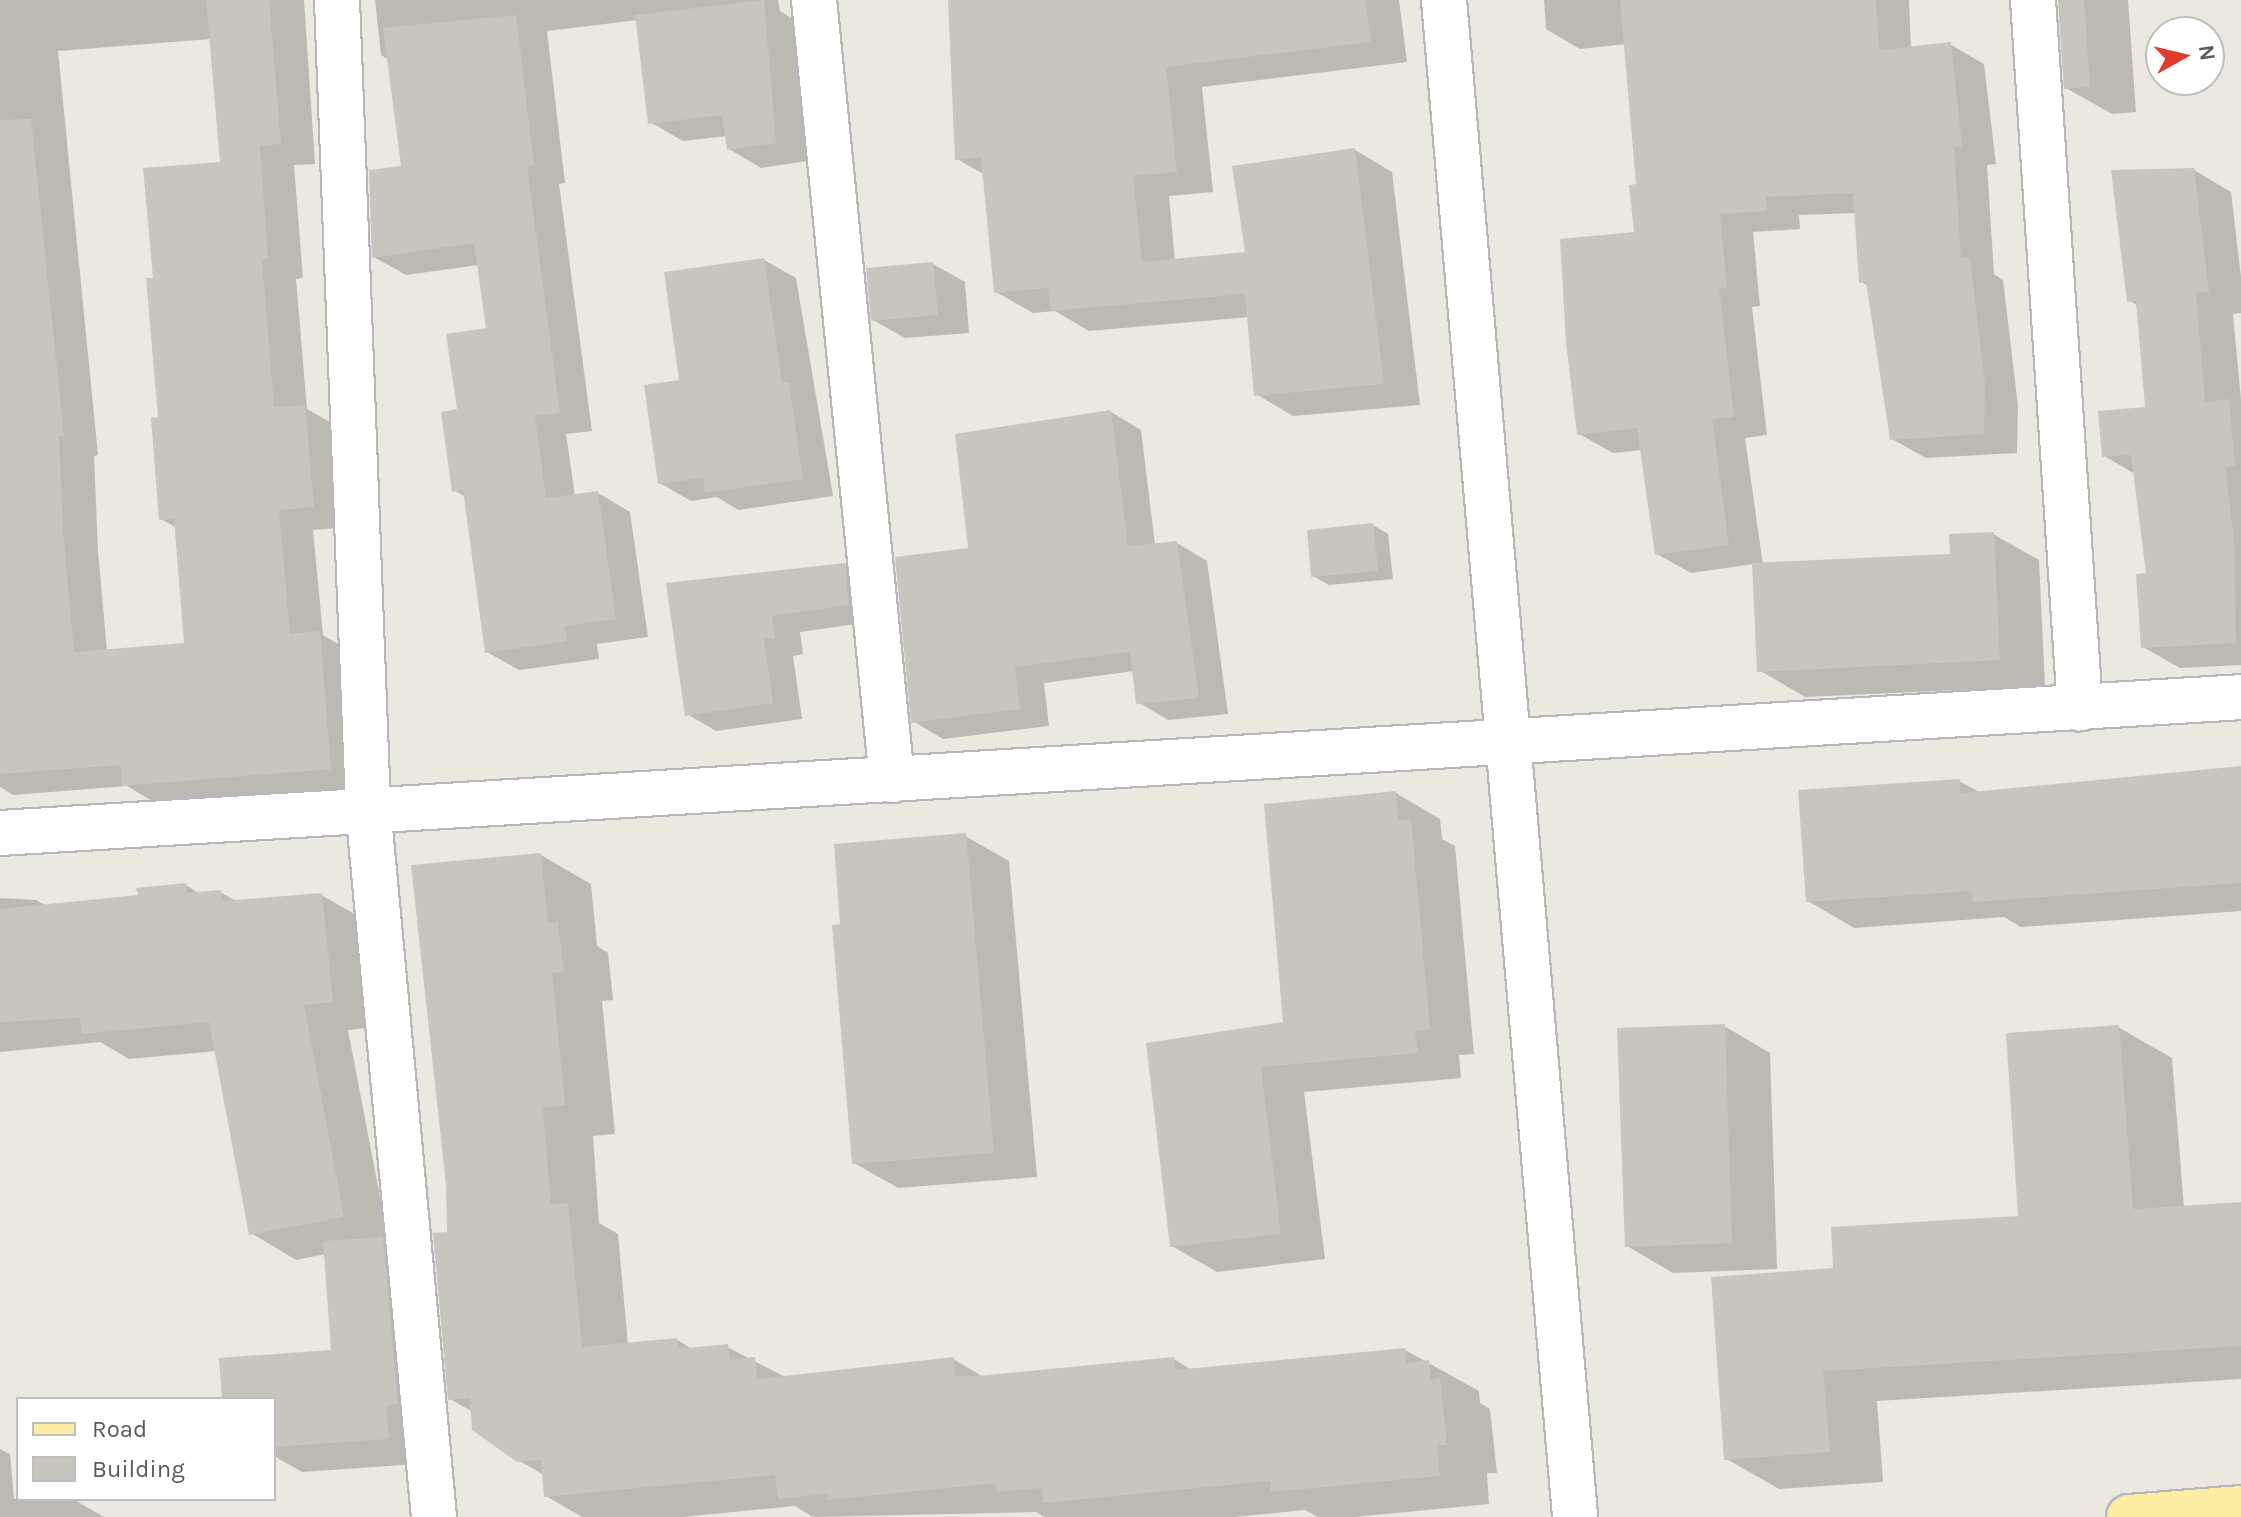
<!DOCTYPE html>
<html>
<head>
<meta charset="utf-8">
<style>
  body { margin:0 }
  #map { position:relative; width:2241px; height:1517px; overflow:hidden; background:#ebe8df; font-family:Karla,sans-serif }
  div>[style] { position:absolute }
  .shadow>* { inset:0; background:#0003 }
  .building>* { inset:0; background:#c8c5be }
  .roads { filter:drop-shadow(2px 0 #b5b7bc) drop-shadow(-2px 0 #b5b7bc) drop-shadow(0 2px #b5b7bc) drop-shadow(0 -2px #b5b7bc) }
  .minor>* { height:44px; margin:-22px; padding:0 22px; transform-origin:22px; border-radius:22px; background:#fff }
  .major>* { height:44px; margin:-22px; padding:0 22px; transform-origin:22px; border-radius:22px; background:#fceda3 }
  span { translate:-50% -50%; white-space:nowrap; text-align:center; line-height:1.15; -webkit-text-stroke:8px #fff; paint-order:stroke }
  .legend { position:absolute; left:16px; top:1397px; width:260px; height:104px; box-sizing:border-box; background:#fff; border:2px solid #bcbebf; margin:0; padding:10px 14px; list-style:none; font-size:24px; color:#585c60 }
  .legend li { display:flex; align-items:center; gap:16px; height:40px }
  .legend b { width:40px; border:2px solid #bcbebf }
  .north { position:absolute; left:2145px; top:16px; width:80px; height:80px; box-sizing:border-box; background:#fff; border:2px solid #bcbebf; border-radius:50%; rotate:82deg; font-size:22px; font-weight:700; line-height:32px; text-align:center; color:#585c60 }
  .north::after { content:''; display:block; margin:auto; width:28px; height:36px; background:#e23a2e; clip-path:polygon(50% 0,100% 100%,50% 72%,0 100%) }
</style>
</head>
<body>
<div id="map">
  <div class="shadow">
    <div style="clip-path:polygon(evenodd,0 0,304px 0,315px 164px,294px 165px,303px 278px,296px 279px,307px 409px,339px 427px,348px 527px,313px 530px,323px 635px,355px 654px,366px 788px,159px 805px,127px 786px,13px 795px,0 787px,0 0,211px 39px,223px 164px,155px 280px,161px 519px,175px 527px,186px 644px,107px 651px,98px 551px,94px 456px,98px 455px,58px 51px,211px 39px)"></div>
    <div style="clip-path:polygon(375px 0,778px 0,780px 11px,795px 20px,808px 161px,761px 168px,729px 149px,727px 136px,683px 141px,650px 122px,638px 20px,547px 31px,565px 183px,559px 184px,592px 431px,566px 434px,575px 496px,598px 493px,630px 512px,648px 637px,597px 644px,599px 659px,519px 670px,487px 652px,466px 497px,454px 490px,459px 411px,488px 330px,479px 265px,406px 275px,374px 257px,403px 168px,389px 60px,381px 55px)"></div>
    <div style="clip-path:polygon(949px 0,1399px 0,1407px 62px,1202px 87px,1213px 192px,1169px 196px,1175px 261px,1247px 254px,1355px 150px,1392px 172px,1420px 405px,1293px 416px,1256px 394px,1249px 317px,1089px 331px,1055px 311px,1033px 313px,996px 292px,985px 175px,957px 159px)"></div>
    <div style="clip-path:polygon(1544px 0,1909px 0,1911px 49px,1950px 44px,1984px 64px,1996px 164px,1987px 165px,1994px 274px,2003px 280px,2018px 406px,2017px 453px,1926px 458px,1892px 439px,1868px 286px,1861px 281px,1856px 213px,1799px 215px,1800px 229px,1753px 232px,1760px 306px,1752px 307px,1767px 435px,1745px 438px,1763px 565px,1952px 556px,1993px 534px,2039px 560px,2045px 686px,1805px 697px,1759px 670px,1754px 564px,1691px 573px,1657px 554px,1642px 450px,1613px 453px,1579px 434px,1636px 234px,1638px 186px,1626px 44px,1580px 49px,1546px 29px)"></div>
    <div style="clip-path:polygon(2060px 0,2128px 0,2136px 112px,2112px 114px,2066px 88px)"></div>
    <div style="clip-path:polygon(2194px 170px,2231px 192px,2241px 277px,2241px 313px,2233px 314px,2241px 400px,2241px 665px,2180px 668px,2143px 647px,2148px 575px,2135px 474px,2104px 456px,2147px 409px,2138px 306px,2129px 300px)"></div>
    <div style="clip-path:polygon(764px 260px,796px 278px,833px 496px,738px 510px,717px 497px,691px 501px,660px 483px)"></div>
    <div style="clip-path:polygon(933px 264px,965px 282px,969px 333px,905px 338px,873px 320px)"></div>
    <div style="clip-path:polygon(1111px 412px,1141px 430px,1155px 545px,1177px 543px,1207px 561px,1228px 714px,1168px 720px,1138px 702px,1134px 671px,1044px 683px,1049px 726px,943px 739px,913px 721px,971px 550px)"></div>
    <div style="clip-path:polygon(1373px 525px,1388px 534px,1393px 579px,1329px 585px,1313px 576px)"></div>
    <div style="clip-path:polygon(845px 565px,874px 582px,878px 621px,800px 632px,803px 654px,793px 656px,802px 719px,716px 731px,687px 714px,669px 585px)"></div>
    <div style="clip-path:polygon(2241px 768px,2241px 911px,2021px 927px,2004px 917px,1854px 928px,1808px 901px,1959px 781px,1981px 793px)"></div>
    <div style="clip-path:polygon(1396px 793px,1440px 819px,1442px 839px,1455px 846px,1474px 1054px,1459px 1055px,1461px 1078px,1304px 1092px,1325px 1259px,1217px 1272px,1172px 1246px,1148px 1044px,1285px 1023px)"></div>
    <div style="clip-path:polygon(965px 836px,1009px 861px,1037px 1177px,898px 1188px,854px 1163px,842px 926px)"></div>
    <div style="clip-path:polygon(541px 855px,591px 884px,597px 946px,608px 953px,613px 1000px,602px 1001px,615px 1134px,593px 1136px,599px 1223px,618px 1234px,628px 1345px,677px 1340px,694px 1350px,727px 1347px,787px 1378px,953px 1359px,985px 1378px,1174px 1359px,1192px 1370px,1405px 1350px,1479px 1391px,1480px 1403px,1490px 1409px,1497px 1473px,1487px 1473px,1489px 1504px,1354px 1517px,1318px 1517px,1305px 1510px,1236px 1517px,1044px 1517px,1036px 1512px,813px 1517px,795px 1506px,682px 1517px,582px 1517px,546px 1496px,544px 1475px,518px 1460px,473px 1412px,450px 1399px,449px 1234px)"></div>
    <div style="clip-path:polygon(186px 885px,200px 894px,220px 892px,238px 902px,321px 895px,367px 921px,377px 1027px,348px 1030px,431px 1463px,302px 1472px,274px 1456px,274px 1399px,224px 1399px,333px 1352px,326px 1254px,296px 1260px,251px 1233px,217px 1051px,129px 1059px,100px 1042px,0 1052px,0 898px,36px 900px,47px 906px,140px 897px)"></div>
    <div style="clip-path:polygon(1724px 1026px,1770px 1053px,1777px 1269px,1673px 1273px,1627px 1246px)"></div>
    <div style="clip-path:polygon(2118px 1027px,2172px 1058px,2184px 1208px,2241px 1204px,2241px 1379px,1877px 1401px,1883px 1482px,1779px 1489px,1725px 1458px,1836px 1270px,2020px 1218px)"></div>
    <div style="clip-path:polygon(0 1449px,10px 1454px,14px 1499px,73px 1499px,104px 1517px,0 1517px)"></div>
  </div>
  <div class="building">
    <div style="clip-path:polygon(206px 0,269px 0,281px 144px,260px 146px,268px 259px,262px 259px,274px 407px,305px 405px,314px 507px,279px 510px,290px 634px,320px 631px,331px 769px,122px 786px,120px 765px,0 774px,0 120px,31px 119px,64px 436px,59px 436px,63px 530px,74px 652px,184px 643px,174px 519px,159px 520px,151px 418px,158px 417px,146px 278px,153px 278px,143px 168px,220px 162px)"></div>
    <div style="clip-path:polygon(764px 0,776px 143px,727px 150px,722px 115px,648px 124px,635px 15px)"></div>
    <div style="clip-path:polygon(948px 0,1365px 0,1371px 42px,1166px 67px,1177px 172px,1133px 176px,1142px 262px,1245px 252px,1232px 166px,1355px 148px,1384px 384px,1254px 396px,1245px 294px,1051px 311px,1048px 288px,994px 293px,981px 157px,955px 160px)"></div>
    <div style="clip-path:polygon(1620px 0,1876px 0,1879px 50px,1951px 42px,1962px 146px,1954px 147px,1961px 258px,1970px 258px,1985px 385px,1984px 434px,1890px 440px,1866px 282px,1859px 283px,1853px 193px,1766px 197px,1767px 211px,1720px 214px,1727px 288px,1719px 288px,1734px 417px,1712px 419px,1729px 545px,1655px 555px,1637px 428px,1577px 435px,1566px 342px,1560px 239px,1634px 232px,1629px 185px,1636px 184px)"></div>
    <div style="clip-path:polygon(2058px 0,2084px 0,2090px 87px,2064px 89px)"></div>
    <div style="clip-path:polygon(516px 15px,534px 165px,527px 166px,560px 413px,535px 416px,546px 498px,598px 491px,616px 619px,565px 626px,567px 641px,485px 653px,463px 490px,452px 492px,441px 412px,457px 409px,446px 334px,486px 328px,474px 243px,372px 258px,369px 170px,401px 166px,383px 28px)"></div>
    <div style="clip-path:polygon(2194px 168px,2209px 292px,2196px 293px,2205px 402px,2229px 399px,2235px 466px,2225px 467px,2234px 538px,2236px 643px,2141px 648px,2136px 574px,2146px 573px,2131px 455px,2102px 457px,2098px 411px,2145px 407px,2136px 301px,2127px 302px,2111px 170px)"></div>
    <div style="clip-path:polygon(764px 258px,782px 383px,789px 382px,803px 479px,705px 493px,703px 478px,658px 484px,644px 385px,679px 380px,664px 272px)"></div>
    <div style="clip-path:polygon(933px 262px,938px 315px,871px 321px,866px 268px)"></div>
    <div style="clip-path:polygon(1111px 410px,1128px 546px,1177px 541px,1199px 698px,1136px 704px,1130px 652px,1015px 667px,1020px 709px,911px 723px,895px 557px,968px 548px,955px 434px)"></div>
    <div style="clip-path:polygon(1373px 523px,1378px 571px,1311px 577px,1307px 530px)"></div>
    <div style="clip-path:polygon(1994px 532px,2000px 660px,1757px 672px,1752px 563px,1950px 554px,1949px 534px)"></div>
    <div style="clip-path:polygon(845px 563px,849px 605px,772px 616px,775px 638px,764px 639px,773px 703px,685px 716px,666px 583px)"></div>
    <div style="clip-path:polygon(2241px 766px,2241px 883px,1973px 902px,1972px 891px,1806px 902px,1798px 790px,1960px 779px,1961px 793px)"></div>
    <div style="clip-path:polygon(1396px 791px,1398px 820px,1411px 819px,1430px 1029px,1415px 1031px,1418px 1053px,1261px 1067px,1281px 1234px,1170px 1247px,1146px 1043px,1283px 1022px,1264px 804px)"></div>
    <div style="clip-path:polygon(966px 833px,994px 1153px,852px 1164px,832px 925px,840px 924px,834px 844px)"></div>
    <div style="clip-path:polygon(541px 853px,548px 923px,558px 922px,564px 972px,552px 973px,565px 1105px,543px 1108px,551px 1204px,568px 1203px,582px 1347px,677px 1338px,678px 1349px,728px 1344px,729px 1360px,755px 1357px,757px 1379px,954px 1357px,955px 1376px,978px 1376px,1174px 1357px,1175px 1370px,1405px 1348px,1406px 1363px,1429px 1360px,1431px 1380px,1440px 1378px,1447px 1445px,1437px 1445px,1440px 1476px,1271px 1492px,1270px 1481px,1043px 1503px,1042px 1488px,997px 1492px,996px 1483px,827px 1500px,827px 1494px,778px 1499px,775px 1475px,544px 1497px,541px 1460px,517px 1462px,472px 1430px,470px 1398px,448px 1400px,433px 1233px,447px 1232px,446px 1185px,411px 865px)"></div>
    <div style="clip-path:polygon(186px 883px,187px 893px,221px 890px,222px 901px,322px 893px,333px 1002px,304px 1005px,344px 1217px,249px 1235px,209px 1022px,82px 1034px,80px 1018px,0 1022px,0 909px,138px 895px,136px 888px)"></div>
    <div style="clip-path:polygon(1725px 1024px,1732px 1243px,1625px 1247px,1617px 1028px)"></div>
    <div style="clip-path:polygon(2119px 1025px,2133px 1209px,2241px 1202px,2241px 1346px,1823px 1371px,1830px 1452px,1724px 1460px,1711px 1277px,1833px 1268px,1831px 1227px,2018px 1216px,2006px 1033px)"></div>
    <div style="clip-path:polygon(383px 1237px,398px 1404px,386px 1406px,389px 1439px,274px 1447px,274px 1399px,222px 1399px,219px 1358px,331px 1350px,323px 1241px)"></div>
  </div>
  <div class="roads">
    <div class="minor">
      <div style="left:337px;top:0;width:808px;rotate:87.8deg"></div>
      <div style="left:368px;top:807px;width:713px;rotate:84.69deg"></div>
      <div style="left:814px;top:0;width:784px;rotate:84.29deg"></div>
      <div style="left:1444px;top:0;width:1523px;rotate:85.06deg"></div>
      <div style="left:2033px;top:0;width:710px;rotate:86.2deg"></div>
      <div style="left:0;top:833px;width:2245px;rotate:-3.47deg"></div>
    </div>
    <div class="major">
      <div style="left:2129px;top:1517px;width:112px;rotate:-4.6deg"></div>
    </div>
  </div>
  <ul class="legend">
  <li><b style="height:10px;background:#fceda3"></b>Road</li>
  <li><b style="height:22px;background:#c8c5be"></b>Building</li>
  </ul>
  <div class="north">N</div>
</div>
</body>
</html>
